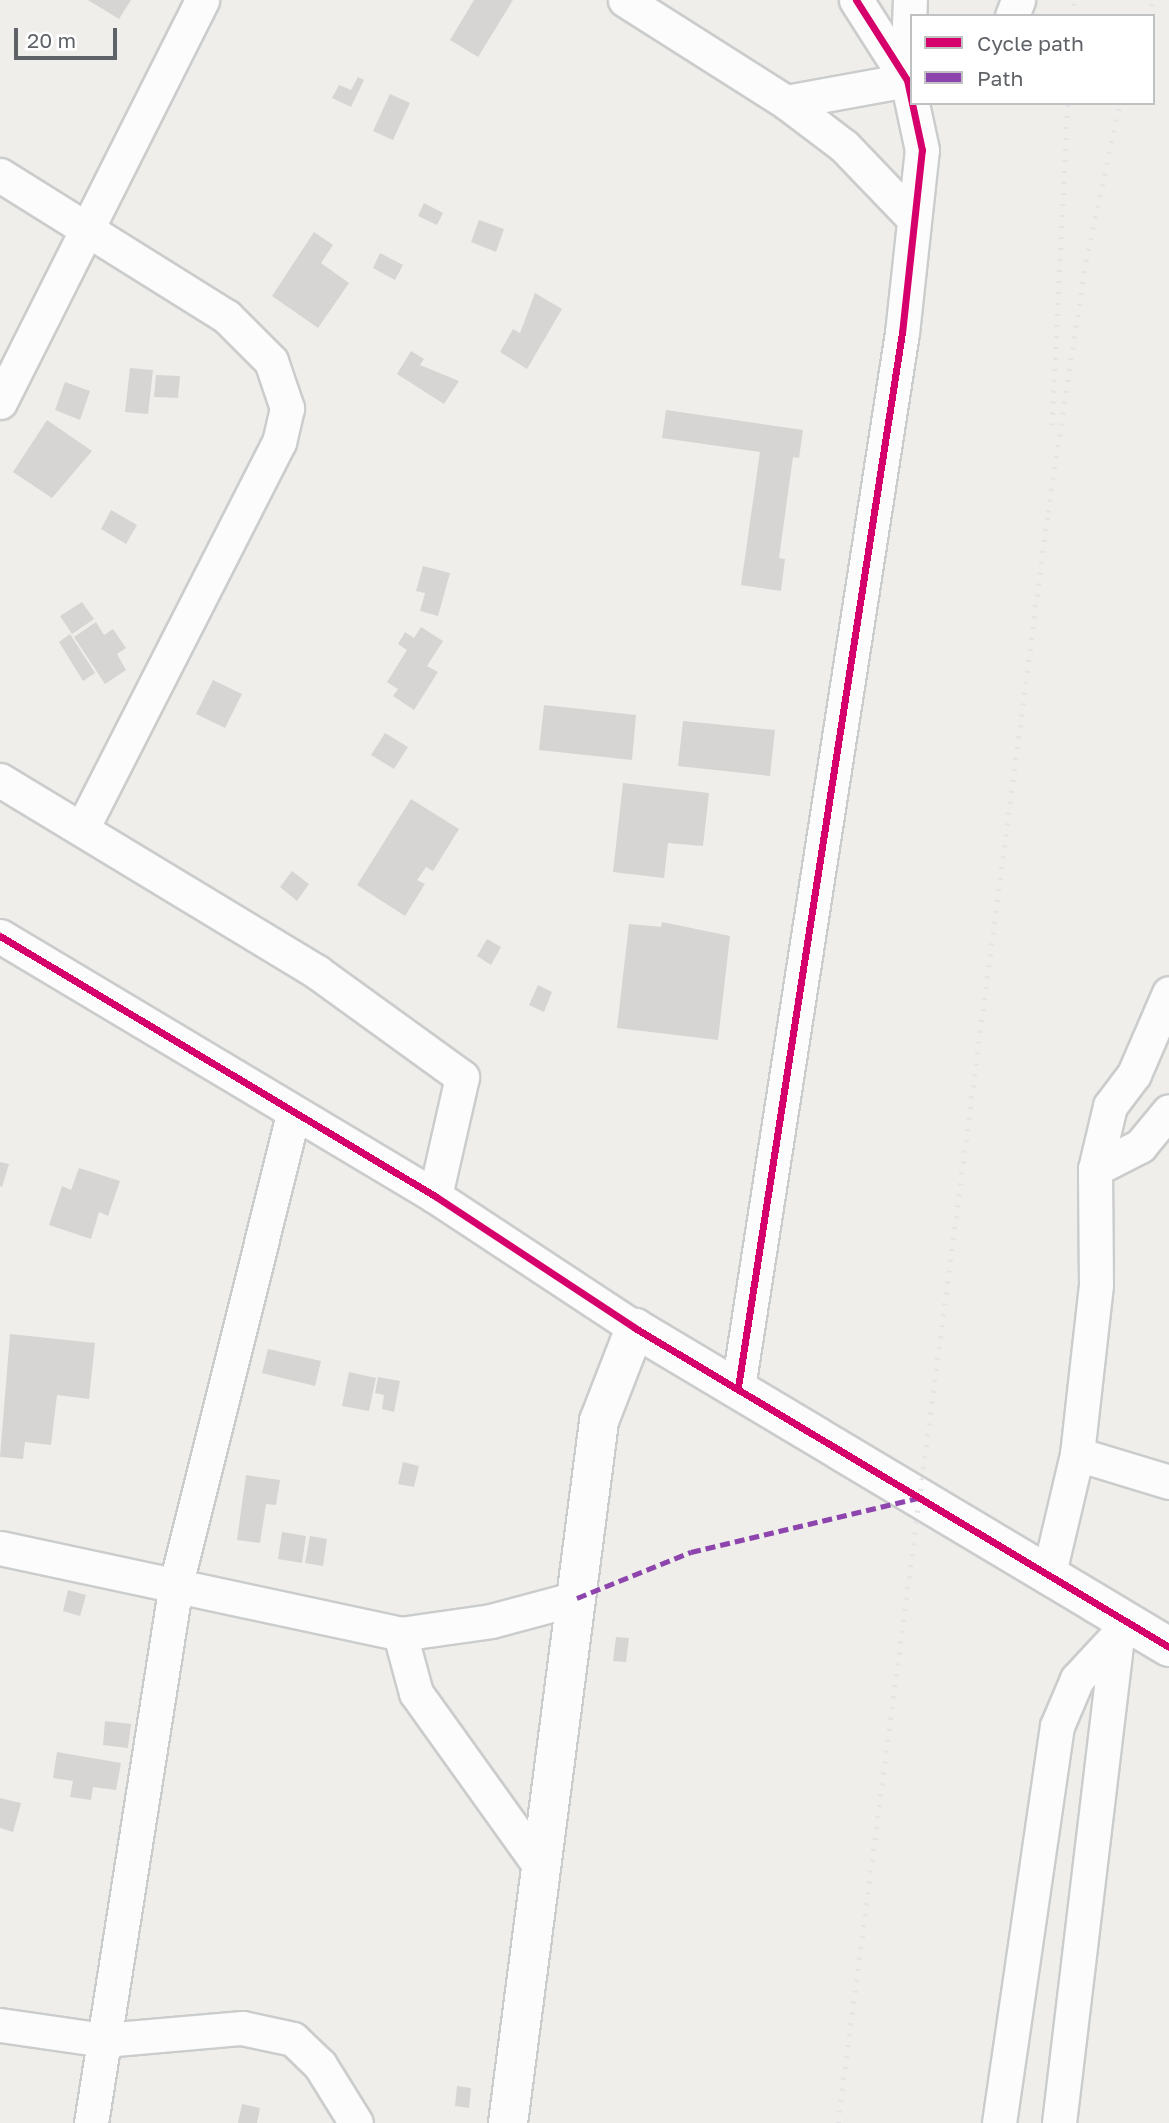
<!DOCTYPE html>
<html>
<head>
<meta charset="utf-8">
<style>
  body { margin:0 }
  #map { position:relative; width:1169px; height:2123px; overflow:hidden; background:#efeeea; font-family:"Golos Text",sans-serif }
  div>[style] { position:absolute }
  .building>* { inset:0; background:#d6d5d3 }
  .roads { filter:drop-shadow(2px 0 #cbcccc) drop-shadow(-2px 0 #cbcccc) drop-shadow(0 2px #cbcccc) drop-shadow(0 -2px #cbcccc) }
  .street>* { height:33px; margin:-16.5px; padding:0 16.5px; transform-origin:16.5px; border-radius:16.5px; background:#fdfcfc }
  .secondary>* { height:38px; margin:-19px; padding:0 19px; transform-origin:19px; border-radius:19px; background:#fdfcfc }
  .rail>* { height:5px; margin-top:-2.5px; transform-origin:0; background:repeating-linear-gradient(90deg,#e4e4e4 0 2px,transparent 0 11px) }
  .quiet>* { height:5px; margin-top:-2.5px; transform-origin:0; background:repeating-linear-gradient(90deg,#8e44ad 0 10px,transparent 0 15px) }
  .cycleway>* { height:7px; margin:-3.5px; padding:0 3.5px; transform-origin:3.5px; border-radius:3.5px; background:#d6006c }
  span { translate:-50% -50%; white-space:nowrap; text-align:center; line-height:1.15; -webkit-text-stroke:5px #fff; paint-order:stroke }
  .legend { position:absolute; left:910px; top:14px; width:245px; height:91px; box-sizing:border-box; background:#fff; border:2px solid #bfc1c3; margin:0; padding:9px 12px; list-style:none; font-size:21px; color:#5f6368 }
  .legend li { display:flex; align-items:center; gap:14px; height:35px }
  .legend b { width:35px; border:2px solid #bfc1c3 }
  .scale { position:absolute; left:14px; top:28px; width:103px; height:32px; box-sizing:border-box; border:4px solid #5f6368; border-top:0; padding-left:9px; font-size:21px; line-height:24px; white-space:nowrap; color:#5f6368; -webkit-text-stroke:5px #fff; paint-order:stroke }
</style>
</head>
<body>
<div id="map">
  <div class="building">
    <div style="clip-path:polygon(88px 0,131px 0,119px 19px)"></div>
    <div style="clip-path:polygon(474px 0,513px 0,478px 57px,450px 40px)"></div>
    <div style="clip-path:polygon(358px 77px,364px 80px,351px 107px,332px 98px,339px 85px,351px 90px)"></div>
    <div style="clip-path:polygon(390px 94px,410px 103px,393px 140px,373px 131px)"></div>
    <div style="clip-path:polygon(424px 203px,443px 213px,437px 225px,418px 216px)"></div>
    <div style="clip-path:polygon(479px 220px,504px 229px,496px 252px,471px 242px)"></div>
    <div style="clip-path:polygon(314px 232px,333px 245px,321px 263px,349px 283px,318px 328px,272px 296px)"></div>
    <div style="clip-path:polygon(380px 253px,403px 265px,395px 280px,373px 268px)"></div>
    <div style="clip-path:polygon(535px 293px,562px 309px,527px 369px,500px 352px,513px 329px,520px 333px)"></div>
    <div style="clip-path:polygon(411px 351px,424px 359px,420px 365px,459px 381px,444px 404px,397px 374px)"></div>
    <div style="clip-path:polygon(130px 368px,153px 370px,148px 414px,125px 412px)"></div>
    <div style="clip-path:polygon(156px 375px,180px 376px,178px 398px,154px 397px)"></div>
    <div style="clip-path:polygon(65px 382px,90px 391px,80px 420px,55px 410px)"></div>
    <div style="clip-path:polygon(666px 410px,803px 430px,799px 458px,793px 457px,779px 558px,785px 559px,781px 591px,741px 585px,760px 452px,662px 438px)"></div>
    <div style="clip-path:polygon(47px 420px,92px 451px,52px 498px,13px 472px)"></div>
    <div style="clip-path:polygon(111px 510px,137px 525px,126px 544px,101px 529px)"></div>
    <div style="clip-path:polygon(423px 566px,450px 573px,438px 616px,420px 611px,425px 593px,416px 591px)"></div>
    <div style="clip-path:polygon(82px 602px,94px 619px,72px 634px,60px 616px)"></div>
    <div style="clip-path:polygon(96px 622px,104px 635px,113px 629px,126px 648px,117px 654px,126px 670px,105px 684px,74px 637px)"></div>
    <div style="clip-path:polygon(421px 627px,443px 641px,427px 666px,438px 672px,414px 710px,393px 696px,398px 689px,387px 682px,407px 650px,398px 644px,405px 632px,414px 638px)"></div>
    <div style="clip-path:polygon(70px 634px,95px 673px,83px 681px,59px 642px)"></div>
    <div style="clip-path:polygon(213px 680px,242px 694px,225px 728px,196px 714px)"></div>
    <div style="clip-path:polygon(544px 705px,636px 715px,632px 760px,539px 750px)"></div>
    <div style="clip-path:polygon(683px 721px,775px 730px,770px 776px,678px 766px)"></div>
    <div style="clip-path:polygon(385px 733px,408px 747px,394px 769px,371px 755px)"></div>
    <div style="clip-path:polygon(623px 783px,709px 793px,703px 846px,668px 843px,664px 878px,613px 872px)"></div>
    <div style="clip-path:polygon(411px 799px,459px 829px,433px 871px,426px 867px,417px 880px,425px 884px,405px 916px,357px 885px)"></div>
    <div style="clip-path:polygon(292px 871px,309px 884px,297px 901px,280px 887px)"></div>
    <div style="clip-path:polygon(662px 922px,730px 936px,718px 1040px,617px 1028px,629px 924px,661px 927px)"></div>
    <div style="clip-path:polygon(487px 939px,501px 947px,491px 965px,477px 956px)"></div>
    <div style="clip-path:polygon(538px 985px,552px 992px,544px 1012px,529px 1005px)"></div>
    <div style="clip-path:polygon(0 1162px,9px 1164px,2px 1187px,0 1186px)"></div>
    <div style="clip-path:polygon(79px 1168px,120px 1181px,108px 1216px,99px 1212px,91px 1239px,49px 1225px,62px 1186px,71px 1190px)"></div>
    <div style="clip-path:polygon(10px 1334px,95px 1343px,89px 1399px,57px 1395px,51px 1445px,25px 1442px,23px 1459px,0 1457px)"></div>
    <div style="clip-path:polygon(268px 1349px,321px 1361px,315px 1386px,262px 1373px)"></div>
    <div style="clip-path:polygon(349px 1372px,376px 1378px,369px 1411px,342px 1406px)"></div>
    <div style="clip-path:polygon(378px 1377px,400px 1381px,394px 1412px,382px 1409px,384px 1395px,375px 1393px)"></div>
    <div style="clip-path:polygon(403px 1462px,419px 1466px,414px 1487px,398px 1484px)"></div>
    <div style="clip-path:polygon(246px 1475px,280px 1480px,276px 1505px,266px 1504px,260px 1543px,237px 1540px)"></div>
    <div style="clip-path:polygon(282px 1532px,306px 1536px,302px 1563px,278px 1559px)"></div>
    <div style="clip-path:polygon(310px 1536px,327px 1539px,323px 1566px,305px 1563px)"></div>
    <div style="clip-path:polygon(68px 1590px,86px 1595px,80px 1616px,63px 1611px)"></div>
    <div style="clip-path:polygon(616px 1637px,629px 1638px,626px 1662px,613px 1661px)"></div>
    <div style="clip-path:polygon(105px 1721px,131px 1724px,128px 1748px,103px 1745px)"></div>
    <div style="clip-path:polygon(57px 1752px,121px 1763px,116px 1790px,93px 1787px,91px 1800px,70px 1797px,73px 1781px,53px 1778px)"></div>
    <div style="clip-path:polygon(0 1798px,21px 1803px,13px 1832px,0 1828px)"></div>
    <div style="clip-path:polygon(457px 2086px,471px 2088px,469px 2108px,455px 2106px)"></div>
    <div style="clip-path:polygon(242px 2104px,260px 2108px,257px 2123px,238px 2123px)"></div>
  </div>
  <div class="roads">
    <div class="street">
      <div style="left:625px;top:0;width:191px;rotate:32.4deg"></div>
      <div style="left:786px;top:102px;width:73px;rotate:37.2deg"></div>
      <div style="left:844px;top:146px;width:100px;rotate:46.2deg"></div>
      <div style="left:1012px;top:16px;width:17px;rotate:-69deg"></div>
      <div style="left:786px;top:102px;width:123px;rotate:-10.3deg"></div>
      <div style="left:907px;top:80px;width:80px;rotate:-87.9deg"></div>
      <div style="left:0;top:175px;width:266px;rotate:32deg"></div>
      <div style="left:226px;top:316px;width:64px;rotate:45deg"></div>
      <div style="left:271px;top:361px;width:50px;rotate:71.2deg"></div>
      <div style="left:287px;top:408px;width:35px;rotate:103deg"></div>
      <div style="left:279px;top:442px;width:433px;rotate:117deg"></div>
      <div style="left:0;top:402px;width:450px;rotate:-63.3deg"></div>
      <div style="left:0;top:780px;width:371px;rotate:31.2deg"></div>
      <div style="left:317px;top:972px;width:179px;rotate:35.9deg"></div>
      <div style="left:462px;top:1077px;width:122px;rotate:102.8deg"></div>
      <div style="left:0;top:936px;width:507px;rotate:30.87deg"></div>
      <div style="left:435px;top:1196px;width:240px;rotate:33.4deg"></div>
      <div style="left:1095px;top:1169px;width:51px;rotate:-27.1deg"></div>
      <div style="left:1140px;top:1146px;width:45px;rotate:-50.4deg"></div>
      <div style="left:738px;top:1387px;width:1067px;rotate:-81.16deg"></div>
      <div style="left:902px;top:333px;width:184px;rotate:-83.8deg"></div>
      <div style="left:922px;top:150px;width:72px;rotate:-102.1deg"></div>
      <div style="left:907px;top:80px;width:95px;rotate:-122.5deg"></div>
      <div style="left:1077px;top:1454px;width:170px;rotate:-83.6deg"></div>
      <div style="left:1096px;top:1285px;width:116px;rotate:-90.5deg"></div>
      <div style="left:1095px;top:1169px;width:65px;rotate:-76.6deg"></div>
      <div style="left:1110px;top:1106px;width:40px;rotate:-53deg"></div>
      <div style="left:1134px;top:1074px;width:88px;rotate:-66.6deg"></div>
      <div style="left:0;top:1548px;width:409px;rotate:12.1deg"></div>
      <div style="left:400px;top:1634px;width:92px;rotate:-8.1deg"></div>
      <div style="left:491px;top:1621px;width:89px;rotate:-15deg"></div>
      <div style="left:1048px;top:1577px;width:126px;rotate:-76.7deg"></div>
      <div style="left:1077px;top:1454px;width:96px;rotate:16.9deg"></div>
      <div style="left:400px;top:1634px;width:61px;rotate:74.8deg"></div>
      <div style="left:416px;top:1693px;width:213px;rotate:54.4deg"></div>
      <div style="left:0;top:2025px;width:105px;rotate:8.2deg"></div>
      <div style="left:104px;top:2040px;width:139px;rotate:-5deg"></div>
      <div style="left:242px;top:2028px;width:52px;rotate:12.2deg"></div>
      <div style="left:293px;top:2039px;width:37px;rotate:44deg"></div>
      <div style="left:320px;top:2065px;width:68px;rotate:58.2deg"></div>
      <div style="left:91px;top:2123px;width:546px;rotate:-81.04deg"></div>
      <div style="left:176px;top:1584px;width:485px;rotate:-76deg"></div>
      <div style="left:999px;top:2123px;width:401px;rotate:-81.7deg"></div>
      <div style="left:1057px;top:1726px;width:51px;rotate:-66.9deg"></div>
      <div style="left:1077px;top:1679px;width:60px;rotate:-47deg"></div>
      <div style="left:1059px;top:2123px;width:497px;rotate:-83.2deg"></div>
    </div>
    <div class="secondary">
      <div style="left:508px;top:2123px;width:708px;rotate:-82.61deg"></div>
      <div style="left:599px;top:1421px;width:100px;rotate:-68.8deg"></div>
      <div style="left:635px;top:1328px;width:622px;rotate:30.85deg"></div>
    </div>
  </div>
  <div class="rail">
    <div style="left:1073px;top:16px;width:16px;rotate:-86deg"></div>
    <div style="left:1148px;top:16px;width:17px;rotate:-73deg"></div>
    <div style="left:1052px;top:425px;width:322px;rotate:-87.2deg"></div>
    <div style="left:838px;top:2123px;width:1625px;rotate:-82.57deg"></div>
    <div style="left:1048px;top:512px;width:254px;rotate:-81.4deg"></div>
    <div style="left:1086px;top:261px;width:162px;rotate:-77.9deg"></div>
  </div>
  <div class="quiet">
    <div style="left:577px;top:1598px;width:123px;rotate:-22deg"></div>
    <div style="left:691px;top:1552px;width:232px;rotate:-13.4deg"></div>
  </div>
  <div class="cycleway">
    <div style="left:0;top:936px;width:507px;rotate:30.87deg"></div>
    <div style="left:435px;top:1196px;width:240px;rotate:33.4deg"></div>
    <div style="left:635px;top:1328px;width:622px;rotate:30.85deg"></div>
    <div style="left:738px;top:1387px;width:1067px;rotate:-81.16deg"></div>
    <div style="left:902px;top:333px;width:184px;rotate:-83.8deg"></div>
    <div style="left:922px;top:150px;width:72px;rotate:-102.1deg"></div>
    <div style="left:907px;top:80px;width:95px;rotate:-122.5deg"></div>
  </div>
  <ul class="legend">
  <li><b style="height:9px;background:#d6006c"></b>Cycle path</li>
  <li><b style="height:9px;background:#8e44ad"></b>Path</li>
  </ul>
  <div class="scale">20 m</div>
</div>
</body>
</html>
